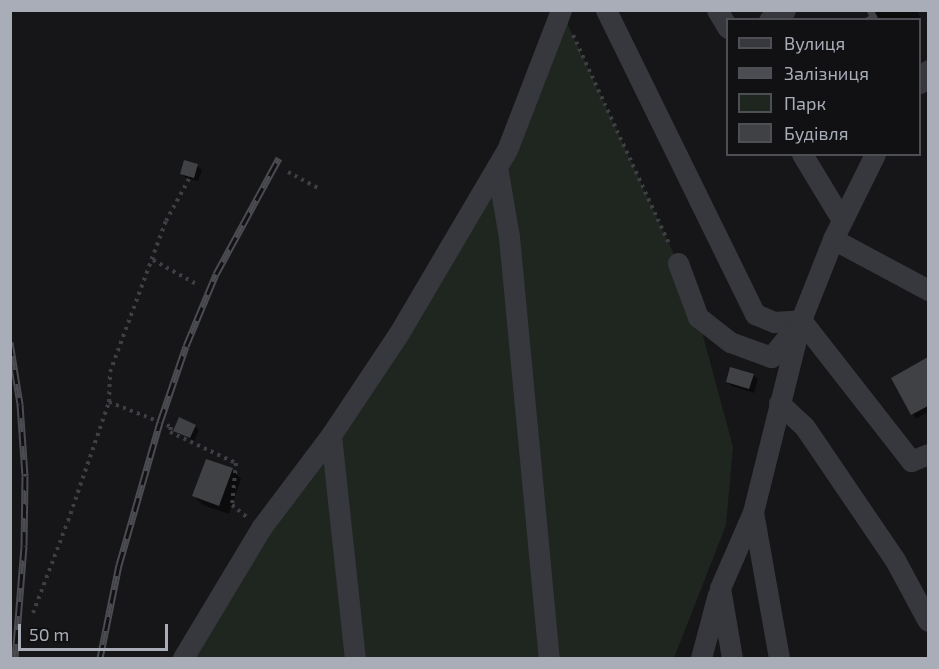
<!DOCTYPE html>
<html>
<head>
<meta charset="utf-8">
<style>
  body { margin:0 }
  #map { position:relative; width:939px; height:669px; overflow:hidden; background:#161618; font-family:"Exo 2",sans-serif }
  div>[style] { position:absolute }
  .green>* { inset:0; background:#1e261f }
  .shadow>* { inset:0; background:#0007 }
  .building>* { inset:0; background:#404145 }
  .path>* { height:4px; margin-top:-2px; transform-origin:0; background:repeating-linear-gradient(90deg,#3d3f44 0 3px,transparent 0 7.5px) }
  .minor>* { height:21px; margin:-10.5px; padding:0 10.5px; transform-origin:10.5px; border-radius:10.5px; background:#37383d }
  .rail>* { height:7px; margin-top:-3.5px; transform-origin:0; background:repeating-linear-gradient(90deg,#111113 0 14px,#4a4c52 0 28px); box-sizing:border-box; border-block:2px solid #4a4c52 }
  span { translate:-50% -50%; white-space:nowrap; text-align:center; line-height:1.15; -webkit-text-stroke:6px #111113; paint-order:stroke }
  .frame { position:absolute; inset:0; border:12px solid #a8adb8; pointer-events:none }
  .legend { position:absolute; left:726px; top:18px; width:195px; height:138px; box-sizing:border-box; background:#111113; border:2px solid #4d4f55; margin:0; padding:8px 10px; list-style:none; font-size:18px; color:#a8adb8 }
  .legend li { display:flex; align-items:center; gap:12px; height:30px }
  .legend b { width:30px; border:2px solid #4d4f55 }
  .scale { position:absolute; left:18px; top:624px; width:150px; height:27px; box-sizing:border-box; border:3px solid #a8adb8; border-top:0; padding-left:8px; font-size:18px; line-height:21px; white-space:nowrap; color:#a8adb8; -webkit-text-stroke:4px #111113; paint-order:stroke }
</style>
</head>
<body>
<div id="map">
  <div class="green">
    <div style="clip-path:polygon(569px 11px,568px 25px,678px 263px,698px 317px,733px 447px,726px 525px,674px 658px,185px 658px,497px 167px)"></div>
  </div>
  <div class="shadow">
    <div style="clip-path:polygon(868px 10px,917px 10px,920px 17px,914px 20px,865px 20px,871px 16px)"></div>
    <div style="clip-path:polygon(197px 166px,202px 170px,198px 181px,186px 178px,181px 173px)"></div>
    <div style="clip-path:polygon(928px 359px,928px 412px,916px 419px,893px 379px)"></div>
    <div style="clip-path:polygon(753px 375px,758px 379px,754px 393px,732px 386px,727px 382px)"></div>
    <div style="clip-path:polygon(195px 426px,199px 430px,194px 441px,175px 431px)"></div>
    <div style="clip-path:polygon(232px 470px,241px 479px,229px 514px,203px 505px,194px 496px)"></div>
  </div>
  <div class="building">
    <div style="clip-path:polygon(866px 10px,874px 10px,879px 20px,862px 20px,869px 16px)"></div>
    <div style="clip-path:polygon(184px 160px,198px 164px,194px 178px,180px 174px)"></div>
    <div style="clip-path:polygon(928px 357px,928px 406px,911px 415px,891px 378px)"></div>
    <div style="clip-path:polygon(730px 367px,754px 374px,749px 389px,726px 382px)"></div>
    <div style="clip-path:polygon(179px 417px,196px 425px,190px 438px,173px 431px)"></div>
    <div style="clip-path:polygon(206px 459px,233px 468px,219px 506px,192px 496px)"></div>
  </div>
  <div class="path">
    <div style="left:573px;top:35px;width:232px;rotate:65.3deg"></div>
    <div style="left:288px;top:172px;width:36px;rotate:28deg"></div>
    <div style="left:153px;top:260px;width:51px;rotate:29.1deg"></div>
    <div style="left:109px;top:402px;width:55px;rotate:21.4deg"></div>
    <div style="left:160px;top:422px;width:12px;rotate:24deg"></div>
    <div style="left:171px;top:427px;width:5px;rotate:101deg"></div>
    <div style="left:170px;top:432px;width:73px;rotate:25.2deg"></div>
    <div style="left:236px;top:463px;width:42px;rotate:95.4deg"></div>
    <div style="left:232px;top:505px;width:19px;rotate:39deg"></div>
    <div style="left:33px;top:613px;width:98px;rotate:-69.2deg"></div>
    <div style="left:68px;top:521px;width:126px;rotate:-71deg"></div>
    <div style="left:109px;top:402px;width:30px;rotate:-88deg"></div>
    <div style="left:110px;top:372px;width:161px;rotate:-69.7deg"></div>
    <div style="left:166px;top:221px;width:50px;rotate:-61.4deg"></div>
  </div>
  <div class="minor">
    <div style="left:606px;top:10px;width:339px;rotate:63.9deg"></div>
    <div style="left:755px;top:314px;width:21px;rotate:23deg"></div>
    <div style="left:774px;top:322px;width:27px;rotate:-4deg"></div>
    <div style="left:717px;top:10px;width:21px;rotate:59deg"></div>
    <div style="left:769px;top:20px;width:19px;rotate:-32deg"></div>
    <div style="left:920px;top:83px;width:15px;rotate:-58deg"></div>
    <div style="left:802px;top:154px;width:77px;rotate:58.8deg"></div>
    <div style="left:497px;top:167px;width:71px;rotate:80.3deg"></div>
    <div style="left:509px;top:237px;width:423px;rotate:84.6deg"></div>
    <div style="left:833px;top:239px;width:108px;rotate:28.2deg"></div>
    <div style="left:678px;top:263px;width:58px;rotate:69.7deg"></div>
    <div style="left:698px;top:317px;width:41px;rotate:38deg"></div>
    <div style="left:730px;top:342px;width:44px;rotate:20.1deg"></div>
    <div style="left:771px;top:357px;width:41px;rotate:-50.9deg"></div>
    <div style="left:801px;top:320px;width:179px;rotate:52deg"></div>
    <div style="left:911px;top:461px;width:18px;rotate:-22deg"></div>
    <div style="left:779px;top:403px;width:34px;rotate:43deg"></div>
    <div style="left:804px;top:426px;width:162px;rotate:55.8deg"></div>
    <div style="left:895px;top:560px;width:69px;rotate:61.6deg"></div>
    <div style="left:331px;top:435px;width:224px;rotate:83.9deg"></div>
    <div style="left:183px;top:658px;width:152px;rotate:-59deg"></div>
    <div style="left:261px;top:528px;width:116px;rotate:-53deg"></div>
    <div style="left:331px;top:435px;width:123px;rotate:-56.3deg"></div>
    <div style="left:399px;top:333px;width:212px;rotate:-59.5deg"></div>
    <div style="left:507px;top:150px;width:150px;rotate:-68.9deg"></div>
    <div style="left:701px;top:658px;width:66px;rotate:-75.1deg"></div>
    <div style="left:732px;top:658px;width:71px;rotate:-99.7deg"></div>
    <div style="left:720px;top:588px;width:83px;rotate:-66.5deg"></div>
    <div style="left:779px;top:658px;width:148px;rotate:-100.1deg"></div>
    <div style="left:753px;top:512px;width:198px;rotate:-76deg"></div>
    <div style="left:801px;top:320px;width:87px;rotate:-68.4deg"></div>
    <div style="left:833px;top:239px;width:95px;rotate:-63.7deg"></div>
  </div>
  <div class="rail">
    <div style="left:10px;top:342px;width:63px;rotate:80.8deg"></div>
    <div style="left:20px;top:404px;width:72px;rotate:86deg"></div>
    <div style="left:25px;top:476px;width:70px;rotate:90.8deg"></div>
    <div style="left:24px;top:546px;width:112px;rotate:94.6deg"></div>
    <div style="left:100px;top:658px;width:95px;rotate:-78.5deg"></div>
    <div style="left:119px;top:565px;width:149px;rotate:-74deg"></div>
    <div style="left:160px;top:422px;width:80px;rotate:-71.1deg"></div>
    <div style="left:186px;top:346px;width:78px;rotate:-67.4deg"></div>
    <div style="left:216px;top:274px;width:132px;rotate:-61.5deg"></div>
  </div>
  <div class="frame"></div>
  <ul class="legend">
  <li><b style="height:8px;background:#37383d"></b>Вулиця</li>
  <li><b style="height:8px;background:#4a4c52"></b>Залізниця</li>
  <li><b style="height:16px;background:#1e261f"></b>Парк</li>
  <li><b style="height:16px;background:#404145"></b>Будівля</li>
  </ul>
  <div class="scale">50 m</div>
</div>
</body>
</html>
